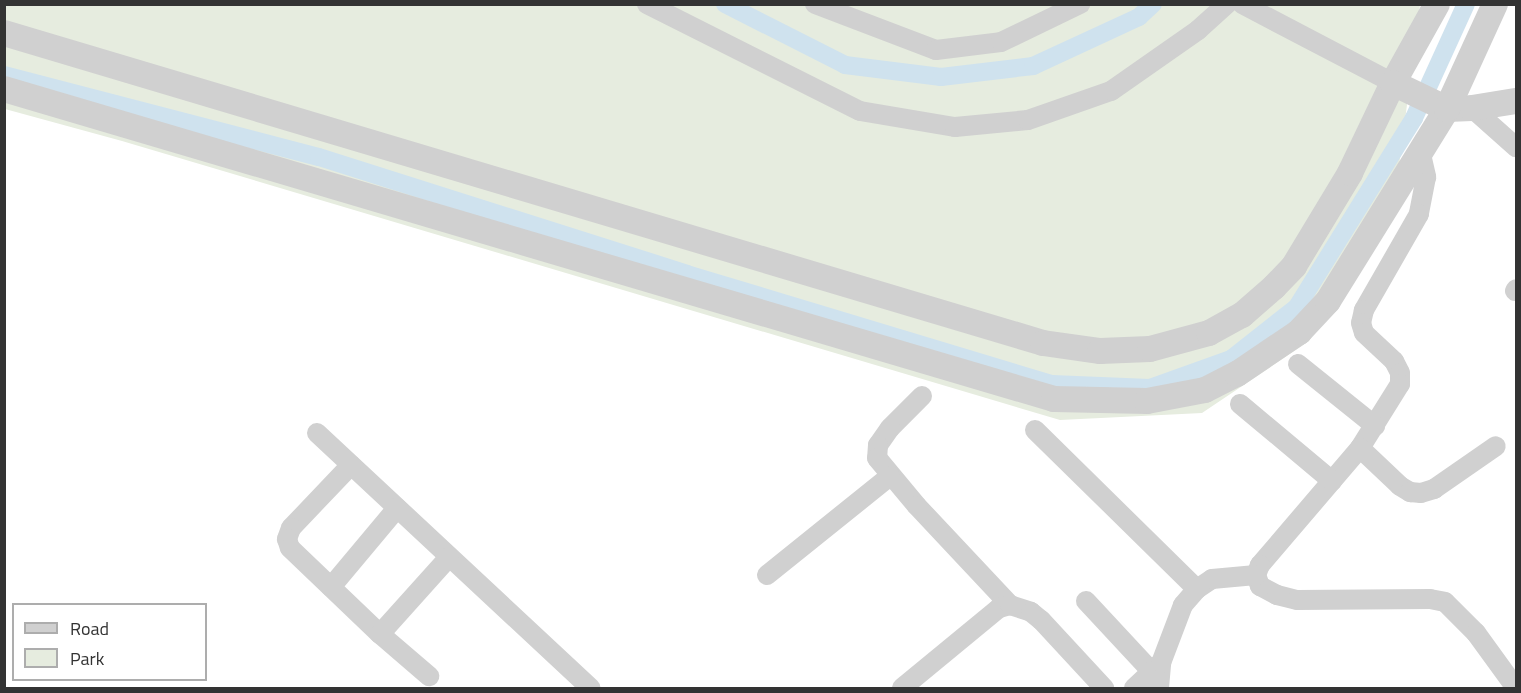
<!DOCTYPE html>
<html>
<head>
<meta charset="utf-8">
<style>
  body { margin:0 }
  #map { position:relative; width:1521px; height:693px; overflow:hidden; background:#fff; font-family:"Titillium Web",sans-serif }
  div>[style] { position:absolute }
  .green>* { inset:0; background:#e6ecdf }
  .canal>* { height:18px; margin:-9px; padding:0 9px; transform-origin:9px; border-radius:9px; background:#cfe2ee }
  .minor>* { height:20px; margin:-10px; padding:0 10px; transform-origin:10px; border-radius:10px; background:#d0d0d0 }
  .tertiary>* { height:26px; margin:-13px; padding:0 13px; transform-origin:13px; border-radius:13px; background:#d0d0d0 }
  span { translate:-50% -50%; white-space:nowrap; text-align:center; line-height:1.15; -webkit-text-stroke:6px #fff; paint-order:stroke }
  .frame { position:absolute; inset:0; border:6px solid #333; pointer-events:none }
  .legend { position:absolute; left:12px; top:603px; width:195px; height:78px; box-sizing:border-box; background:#fff; border:2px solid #adadad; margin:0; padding:8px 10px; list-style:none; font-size:18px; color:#333 }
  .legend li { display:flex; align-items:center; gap:12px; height:30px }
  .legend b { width:30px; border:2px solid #adadad }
</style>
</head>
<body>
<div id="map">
  <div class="green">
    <div style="clip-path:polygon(4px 5px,1420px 5px,1393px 212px,1309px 341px,1202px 413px,1060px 420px,122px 141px,5px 109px)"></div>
  </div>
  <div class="canal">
    <div style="left:725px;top:4px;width:135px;rotate:26.9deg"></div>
    <div style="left:845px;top:65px;width:97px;rotate:7.1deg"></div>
    <div style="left:941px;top:77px;width:93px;rotate:-6.8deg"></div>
    <div style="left:1033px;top:66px;width:117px;rotate:-24.8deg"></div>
    <div style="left:1139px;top:17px;width:19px;rotate:-43deg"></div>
    <div style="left:4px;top:75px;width:325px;rotate:14.6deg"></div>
    <div style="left:319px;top:157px;width:386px;rotate:17.6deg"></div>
    <div style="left:687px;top:274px;width:381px;rotate:16.8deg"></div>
    <div style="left:1052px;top:384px;width:98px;rotate:2.3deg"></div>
    <div style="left:1150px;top:388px;width:86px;rotate:-19.7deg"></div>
    <div style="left:1231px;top:359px;width:84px;rotate:-38.2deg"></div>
    <div style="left:1297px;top:307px;width:222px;rotate:-58.2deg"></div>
    <div style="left:1414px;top:118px;width:125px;rotate:-65.5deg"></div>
  </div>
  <div class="minor">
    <div style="left:647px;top:4px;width:238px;rotate:26.7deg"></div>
    <div style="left:860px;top:111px;width:96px;rotate:9.6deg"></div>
    <div style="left:955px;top:127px;width:73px;rotate:-5.5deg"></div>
    <div style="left:1028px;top:120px;width:88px;rotate:-19.3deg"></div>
    <div style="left:1111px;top:91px;width:106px;rotate:-35deg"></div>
    <div style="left:1198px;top:30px;width:39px;rotate:-42deg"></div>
    <div style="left:815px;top:4px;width:129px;rotate:20.8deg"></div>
    <div style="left:936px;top:50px;width:65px;rotate:-7deg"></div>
    <div style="left:1001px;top:42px;width:88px;rotate:-25.7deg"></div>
    <div style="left:1242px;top:4px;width:170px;rotate:27.6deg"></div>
    <div style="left:1472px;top:108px;width:59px;rotate:41.6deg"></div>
    <div style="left:1420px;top:150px;width:28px;rotate:77deg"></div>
    <div style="left:1426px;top:177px;width:38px;rotate:101deg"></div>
    <div style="left:1419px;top:214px;width:111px;rotate:119.8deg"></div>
    <div style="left:1364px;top:310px;width:13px;rotate:103deg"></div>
    <div style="left:1361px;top:323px;width:10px;rotate:73deg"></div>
    <div style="left:1364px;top:333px;width:41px;rotate:43deg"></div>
    <div style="left:1394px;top:361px;width:13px;rotate:63deg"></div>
    <div style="left:1400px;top:373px;width:11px;rotate:90deg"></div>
    <div style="left:1400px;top:384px;width:75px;rotate:122deg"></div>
    <div style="left:1360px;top:448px;width:154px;rotate:130.5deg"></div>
    <div style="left:1260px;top:565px;width:11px;rotate:112deg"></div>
    <div style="left:1256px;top:575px;width:12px;rotate:70deg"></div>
    <div style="left:1260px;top:586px;width:19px;rotate:28deg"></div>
    <div style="left:1277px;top:595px;width:21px;rotate:14deg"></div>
    <div style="left:1297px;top:600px;width:133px;rotate:-0.4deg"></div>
    <div style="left:1430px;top:599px;width:15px;rotate:11deg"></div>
    <div style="left:1445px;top:602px;width:44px;rotate:45deg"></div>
    <div style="left:1476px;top:633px;width:68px;rotate:54deg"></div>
    <div style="left:1515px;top:291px;width:2px;rotate:-63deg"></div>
    <div style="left:1298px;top:364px;width:99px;rotate:38.8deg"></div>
    <div style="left:922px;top:396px;width:45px;rotate:135deg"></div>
    <div style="left:890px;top:428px;width:21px;rotate:125deg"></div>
    <div style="left:878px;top:445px;width:13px;rotate:94deg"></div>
    <div style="left:877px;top:458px;width:62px;rotate:50.2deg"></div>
    <div style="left:917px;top:506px;width:136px;rotate:46.8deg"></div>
    <div style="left:1240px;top:404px;width:120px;rotate:39.9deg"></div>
    <div style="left:1035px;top:430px;width:227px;rotate:44.5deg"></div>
    <div style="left:317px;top:433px;width:374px;rotate:43deg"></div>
    <div style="left:1360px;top:448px;width:55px;rotate:43.5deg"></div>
    <div style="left:1400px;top:486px;width:12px;rotate:31deg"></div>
    <div style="left:1410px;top:492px;width:11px;rotate:5deg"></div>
    <div style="left:1421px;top:493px;width:14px;rotate:-17deg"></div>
    <div style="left:1434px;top:489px;width:75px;rotate:-34.7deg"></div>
    <div style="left:351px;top:465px;width:87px;rotate:133.6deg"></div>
    <div style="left:291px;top:528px;width:12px;rotate:110deg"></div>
    <div style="left:287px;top:539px;width:9px;rotate:72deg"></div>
    <div style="left:290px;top:548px;width:124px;rotate:43.7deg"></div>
    <div style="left:380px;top:634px;width:65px;rotate:40.6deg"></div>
    <div style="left:767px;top:575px;width:158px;rotate:-38.8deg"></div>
    <div style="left:331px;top:587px;width:103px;rotate:-50.1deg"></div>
    <div style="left:1086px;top:601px;width:97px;rotate:47.1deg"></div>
    <div style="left:380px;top:634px;width:103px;rotate:-48.1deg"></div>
    <div style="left:902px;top:688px;width:126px;rotate:-39.5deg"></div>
    <div style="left:999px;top:608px;width:11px;rotate:-15deg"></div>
    <div style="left:1010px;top:605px;width:22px;rotate:18deg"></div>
    <div style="left:1031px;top:612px;width:13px;rotate:39deg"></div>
    <div style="left:1041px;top:620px;width:93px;rotate:47.2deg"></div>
    <div style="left:1134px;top:688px;width:37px;rotate:-43deg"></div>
    <div style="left:1159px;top:688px;width:25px;rotate:-85deg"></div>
    <div style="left:1161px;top:663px;width:62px;rotate:-69.2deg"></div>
    <div style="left:1183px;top:605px;width:21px;rotate:-49deg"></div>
    <div style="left:1197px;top:589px;width:18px;rotate:-34deg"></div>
    <div style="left:1212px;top:579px;width:44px;rotate:-5.2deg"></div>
  </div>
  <div class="tertiary">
    <div style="left:4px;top:33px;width:1084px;rotate:16.61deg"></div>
    <div style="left:1043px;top:343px;width:58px;rotate:8deg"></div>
    <div style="left:1100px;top:351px;width:50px;rotate:-2.3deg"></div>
    <div style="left:1150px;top:349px;width:61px;rotate:-15.2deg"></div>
    <div style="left:1209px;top:333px;width:38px;rotate:-29deg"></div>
    <div style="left:1242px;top:315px;width:43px;rotate:-41.2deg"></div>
    <div style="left:1274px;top:287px;width:29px;rotate:-46deg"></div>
    <div style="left:1294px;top:266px;width:109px;rotate:-58.9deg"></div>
    <div style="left:1350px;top:173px;width:100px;rotate:-64.5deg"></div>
    <div style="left:1393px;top:83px;width:90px;rotate:-60.9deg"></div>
    <div style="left:1393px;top:83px;width:60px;rotate:25.7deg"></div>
    <div style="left:1447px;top:109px;width:25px;rotate:-2deg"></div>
    <div style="left:1472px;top:108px;width:45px;rotate:-9deg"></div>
    <div style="left:4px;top:89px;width:1095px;rotate:16.45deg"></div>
    <div style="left:1054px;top:399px;width:93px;rotate:1.2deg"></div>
    <div style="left:1147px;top:401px;width:59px;rotate:-10.7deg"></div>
    <div style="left:1205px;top:390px;width:36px;rotate:-27deg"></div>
    <div style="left:1237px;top:374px;width:75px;rotate:-34.1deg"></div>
    <div style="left:1299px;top:332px;width:42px;rotate:-46.9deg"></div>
    <div style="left:1328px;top:301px;width:226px;rotate:-58.2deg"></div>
    <div style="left:1447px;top:109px;width:115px;rotate:-65.4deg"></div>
  </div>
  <div class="frame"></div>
  <ul class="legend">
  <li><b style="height:8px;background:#d0d0d0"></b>Road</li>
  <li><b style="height:16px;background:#e6ecdf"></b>Park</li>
  </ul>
</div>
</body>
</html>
